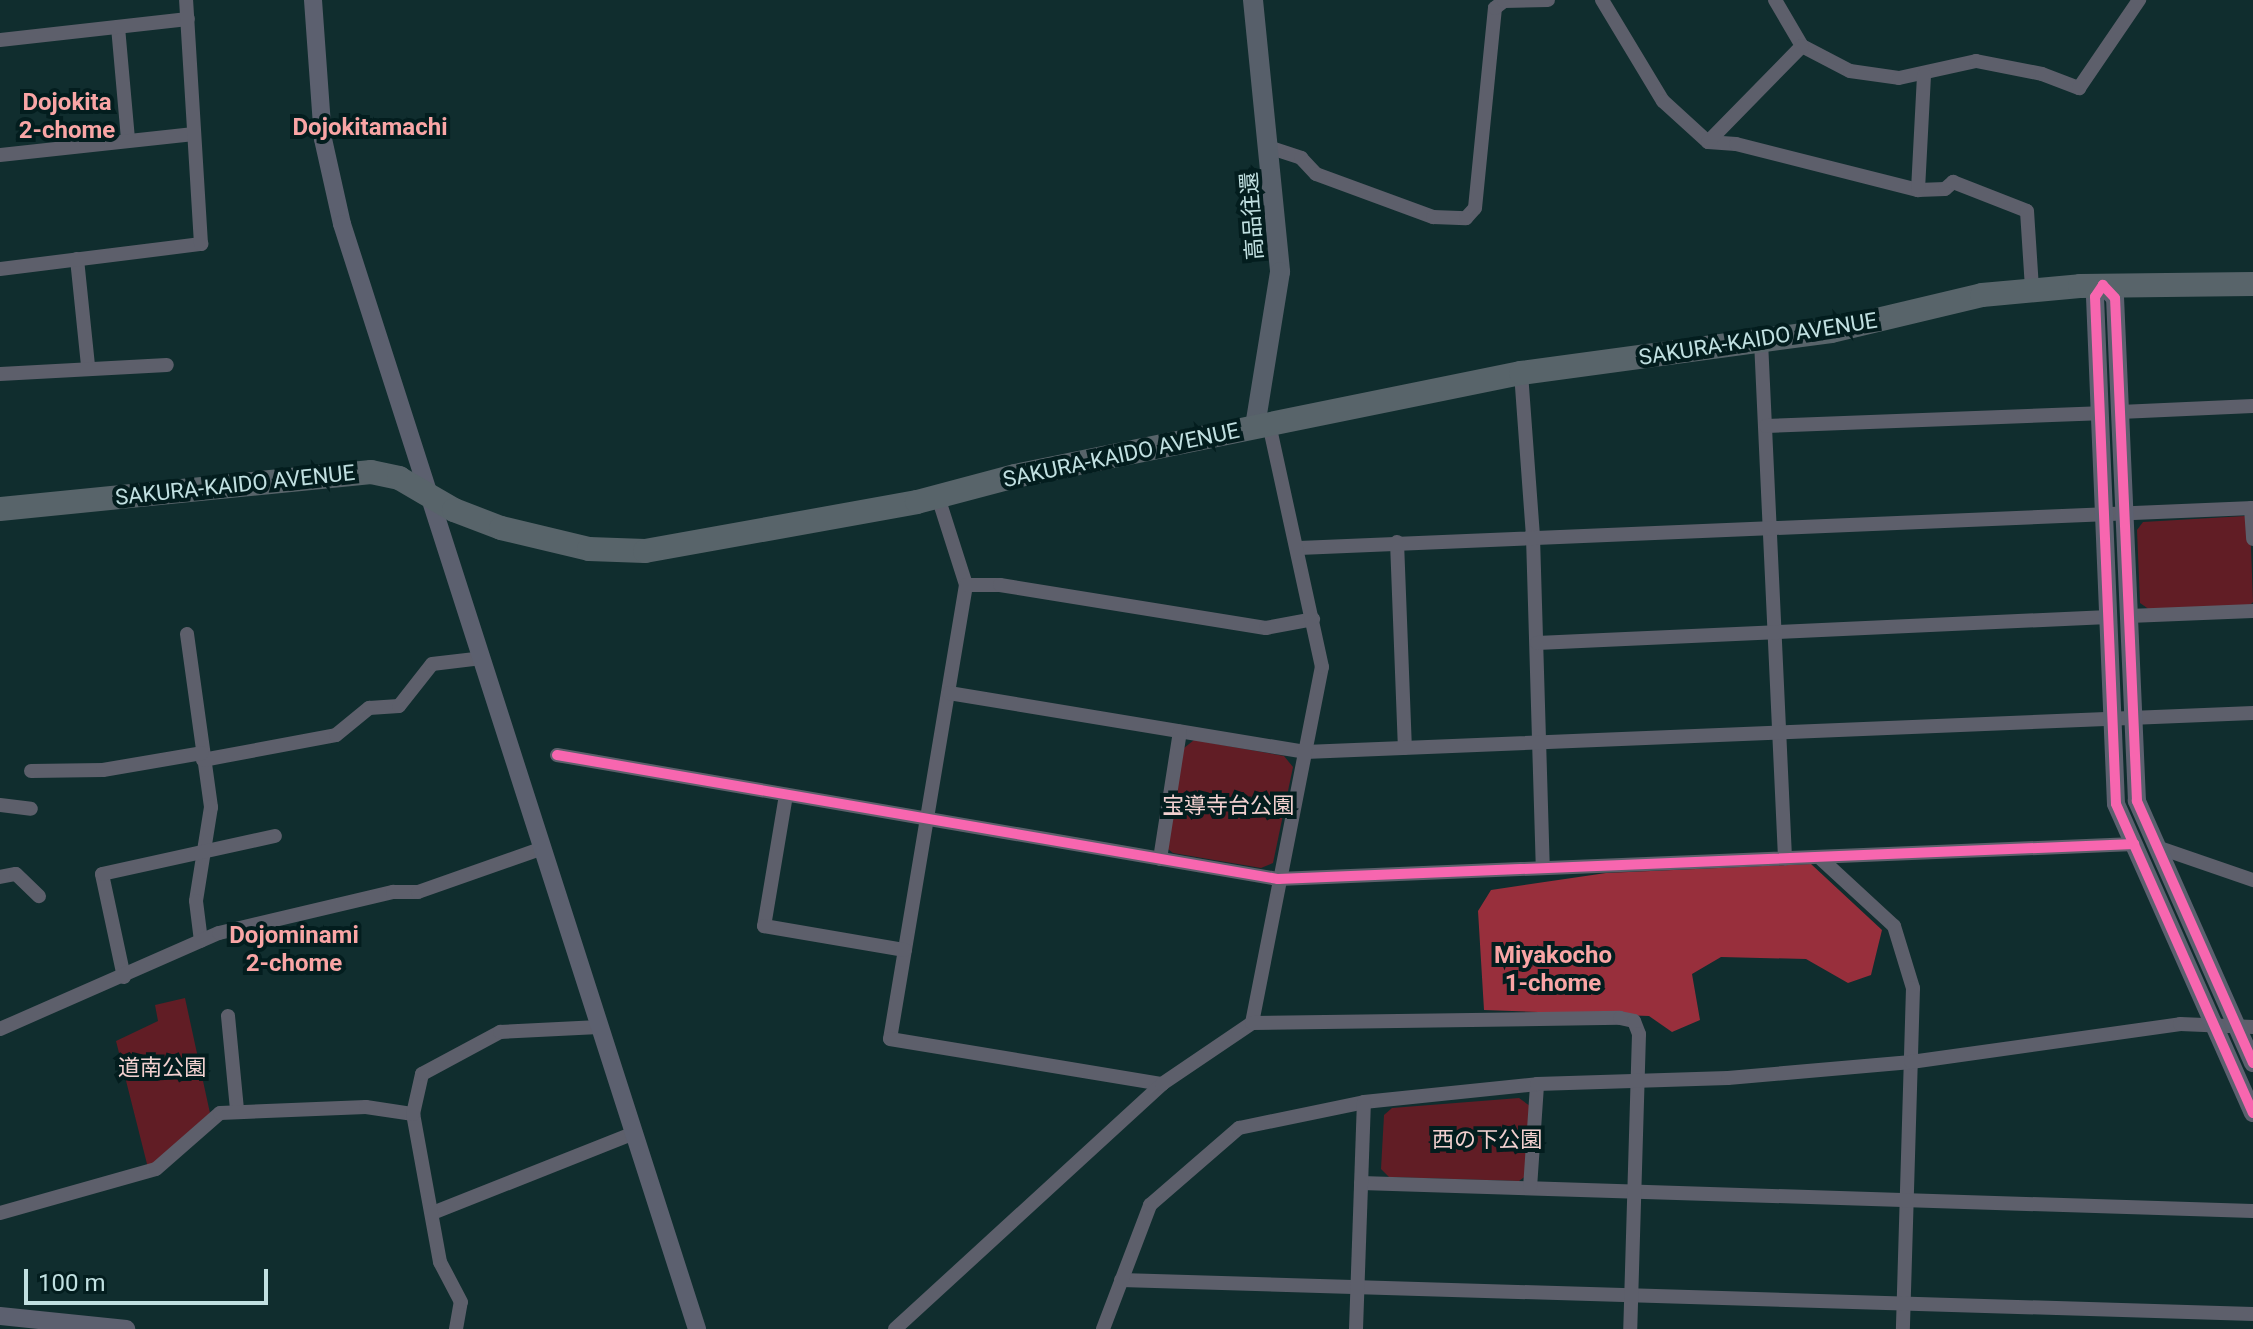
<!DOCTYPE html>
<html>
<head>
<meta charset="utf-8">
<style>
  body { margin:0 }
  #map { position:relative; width:2253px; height:1329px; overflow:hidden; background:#102d2e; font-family:Roboto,"Noto Sans JP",sans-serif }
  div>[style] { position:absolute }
  .green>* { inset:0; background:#611d25 }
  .forest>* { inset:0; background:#982f3c }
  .street>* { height:14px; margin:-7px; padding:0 7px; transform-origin:7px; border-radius:7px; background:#5d5f6b }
  .secondary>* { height:18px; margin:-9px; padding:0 9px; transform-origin:9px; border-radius:9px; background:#5c606f }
  .primary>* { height:20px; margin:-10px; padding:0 10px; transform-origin:10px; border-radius:10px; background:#575f6a }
  .highway>* { height:24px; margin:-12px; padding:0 12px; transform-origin:12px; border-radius:12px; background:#58646a }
  .cycleway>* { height:10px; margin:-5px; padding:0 5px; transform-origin:5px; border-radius:5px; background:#f766af }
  span { translate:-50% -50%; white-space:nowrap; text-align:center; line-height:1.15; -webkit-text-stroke:8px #031d1e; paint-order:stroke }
  .street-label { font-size:22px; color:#c1e0e1 }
  .park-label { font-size:22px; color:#f3d1d0 }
  .neighbourhood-label { font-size:24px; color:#f9a5a5; font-weight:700 }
  .scale { position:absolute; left:24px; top:1269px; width:244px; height:36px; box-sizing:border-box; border:4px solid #c1e0e1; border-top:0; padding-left:10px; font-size:24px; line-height:28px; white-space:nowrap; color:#c1e0e1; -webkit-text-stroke:6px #031d1e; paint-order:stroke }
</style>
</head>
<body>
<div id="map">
  <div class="green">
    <div style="clip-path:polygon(2245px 516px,2250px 520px,2253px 602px,2248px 607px,2150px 610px,2140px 603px,2137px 530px,2143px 522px)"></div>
    <div style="clip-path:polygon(1194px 740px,1284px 756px,1293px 767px,1273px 863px,1261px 868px,1173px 853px,1164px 846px,1184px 748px)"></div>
    <div style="clip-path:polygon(185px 998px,210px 1113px,148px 1168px,116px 1041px,158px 1021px,155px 1005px)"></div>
    <div style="clip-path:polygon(1519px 1098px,1530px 1106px,1527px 1175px,1519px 1181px,1389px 1177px,1381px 1169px,1384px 1115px,1392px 1108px)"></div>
  </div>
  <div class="forest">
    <div style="clip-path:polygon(1811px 864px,1882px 930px,1871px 975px,1848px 983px,1806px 959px,1721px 957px,1692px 974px,1700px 1020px,1672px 1032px,1649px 1016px,1484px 1010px,1478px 911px,1491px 890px,1606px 873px)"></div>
  </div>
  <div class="street">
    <div style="left:1602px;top:0;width:118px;rotate:58.9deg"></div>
    <div style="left:1663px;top:101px;width:61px;rotate:42.3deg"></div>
    <div style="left:1708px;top:142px;width:28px;rotate:4deg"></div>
    <div style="left:1736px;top:144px;width:188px;rotate:14.2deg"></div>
    <div style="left:1918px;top:190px;width:27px;rotate:-2deg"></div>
    <div style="left:1945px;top:189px;width:11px;rotate:-41deg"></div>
    <div style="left:1953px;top:182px;width:79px;rotate:21.4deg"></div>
    <div style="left:2027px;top:211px;width:78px;rotate:86.3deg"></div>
    <div style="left:1775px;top:0;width:53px;rotate:59.6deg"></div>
    <div style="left:1802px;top:46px;width:54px;rotate:27.5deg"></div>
    <div style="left:1850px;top:71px;width:49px;rotate:8.1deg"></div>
    <div style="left:1899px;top:78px;width:79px;rotate:-12.4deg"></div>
    <div style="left:1976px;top:61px;width:67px;rotate:11.1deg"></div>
    <div style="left:2042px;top:74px;width:40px;rotate:21deg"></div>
    <div style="left:2079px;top:88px;width:107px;rotate:-55.7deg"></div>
    <div style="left:118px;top:27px;width:112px;rotate:84.9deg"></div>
    <div style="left:0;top:40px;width:189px;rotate:-6.4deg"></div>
    <div style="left:1708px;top:142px;width:134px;rotate:-45.6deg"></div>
    <div style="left:1271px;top:148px;width:32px;rotate:18deg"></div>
    <div style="left:1301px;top:158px;width:22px;rotate:47deg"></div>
    <div style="left:1316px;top:174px;width:125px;rotate:20.2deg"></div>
    <div style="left:1433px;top:217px;width:33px;rotate:2deg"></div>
    <div style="left:1466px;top:218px;width:13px;rotate:-48deg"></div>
    <div style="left:1475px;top:208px;width:201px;rotate:-84.3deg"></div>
    <div style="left:1495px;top:8px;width:11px;rotate:-38deg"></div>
    <div style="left:1504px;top:1px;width:44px;rotate:-1.3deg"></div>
    <div style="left:0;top:155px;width:195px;rotate:-6.2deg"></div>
    <div style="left:1918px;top:190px;width:115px;rotate:-87deg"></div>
    <div style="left:77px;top:259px;width:108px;rotate:84.1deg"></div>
    <div style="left:0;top:269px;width:203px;rotate:-7.1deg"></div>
    <div style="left:201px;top:244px;width:244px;rotate:-93.5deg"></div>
    <div style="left:1761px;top:341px;width:518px;rotate:87.34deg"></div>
    <div style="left:1521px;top:373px;width:164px;rotate:85.8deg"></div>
    <div style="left:1533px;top:537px;width:331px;rotate:88.3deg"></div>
    <div style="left:0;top:374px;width:167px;rotate:-3.1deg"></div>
    <div style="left:2120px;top:412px;width:133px;rotate:-2.6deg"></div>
    <div style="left:1766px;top:426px;width:333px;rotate:-2.2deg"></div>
    <div style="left:938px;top:497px;width:92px;rotate:72.3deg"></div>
    <div style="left:966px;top:585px;width:460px;rotate:99.5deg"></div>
    <div style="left:890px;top:1039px;width:276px;rotate:9.4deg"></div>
    <div style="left:2251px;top:508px;width:31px;rotate:86deg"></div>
    <div style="left:1397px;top:542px;width:206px;rotate:87.8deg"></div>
    <div style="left:1299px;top:548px;width:955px;rotate:-2.4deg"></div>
    <div style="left:966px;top:585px;width:34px"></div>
    <div style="left:1000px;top:585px;width:269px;rotate:9.2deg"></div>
    <div style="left:1266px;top:628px;width:48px;rotate:-10.8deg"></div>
    <div style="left:2129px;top:616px;width:124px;rotate:-2.3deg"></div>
    <div style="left:187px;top:634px;width:175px;rotate:82.1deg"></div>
    <div style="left:211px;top:807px;width:95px;rotate:99.1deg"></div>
    <div style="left:196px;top:901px;width:40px;rotate:82.9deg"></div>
    <div style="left:1537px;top:643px;width:572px;rotate:-2.61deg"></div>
    <div style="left:949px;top:693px;width:361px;rotate:9.4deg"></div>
    <div style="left:1305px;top:752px;width:949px;rotate:-2.36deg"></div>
    <div style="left:557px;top:755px;width:732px;rotate:9.76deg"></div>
    <div style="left:1278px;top:879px;width:857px;rotate:-2.34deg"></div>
    <div style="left:203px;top:760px;width:135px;rotate:-10.6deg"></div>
    <div style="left:336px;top:735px;width:43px;rotate:-39.3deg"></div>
    <div style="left:369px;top:708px;width:30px;rotate:-4deg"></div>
    <div style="left:399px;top:706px;width:53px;rotate:-51.8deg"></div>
    <div style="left:432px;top:664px;width:50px;rotate:-6.8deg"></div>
    <div style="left:31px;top:771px;width:72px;rotate:-0.8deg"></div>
    <div style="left:103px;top:770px;width:100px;rotate:-9.7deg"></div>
    <div style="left:786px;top:795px;width:133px;rotate:99.5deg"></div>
    <div style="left:764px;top:926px;width:143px;rotate:9.7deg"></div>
    <div style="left:0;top:805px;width:31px;rotate:7deg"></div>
    <div style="left:2157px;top:847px;width:102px;rotate:19deg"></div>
    <div style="left:1819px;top:857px;width:102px;rotate:42.6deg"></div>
    <div style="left:1894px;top:926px;width:65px;rotate:73deg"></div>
    <div style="left:1913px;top:988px;width:341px;rotate:91.7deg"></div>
    <div style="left:1160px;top:859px;width:129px;rotate:-81.1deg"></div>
    <div style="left:0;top:877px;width:16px;rotate:-11deg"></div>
    <div style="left:16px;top:874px;width:32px;rotate:44deg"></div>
    <div style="left:124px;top:977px;width:105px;rotate:-102.1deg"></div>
    <div style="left:102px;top:874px;width:177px;rotate:-12.4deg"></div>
    <div style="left:228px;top:1016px;width:94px;rotate:84.5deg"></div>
    <div style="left:1252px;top:1023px;width:363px;rotate:-78.9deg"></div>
    <div style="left:1322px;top:667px;width:250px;rotate:-102.3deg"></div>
    <div style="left:0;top:1029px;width:239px;rotate:-23.7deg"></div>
    <div style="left:219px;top:933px;width:179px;rotate:-13.3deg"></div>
    <div style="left:393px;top:892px;width:25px"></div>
    <div style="left:418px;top:892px;width:133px;rotate:-19.4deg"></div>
    <div style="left:1361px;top:1183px;width:892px;rotate:1.8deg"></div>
    <div style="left:1530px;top:1188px;width:104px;rotate:-86.1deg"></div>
    <div style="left:435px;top:1212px;width:215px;rotate:-21.6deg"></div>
    <div style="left:0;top:1213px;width:162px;rotate:-15.8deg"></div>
    <div style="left:156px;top:1169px;width:85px;rotate:-41.2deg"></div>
    <div style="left:220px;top:1113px;width:146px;rotate:-2.4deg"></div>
    <div style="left:366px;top:1107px;width:48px;rotate:8.5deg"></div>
    <div style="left:1121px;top:1280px;width:1133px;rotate:1.72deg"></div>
    <div style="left:456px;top:1329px;width:27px;rotate:-80deg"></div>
    <div style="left:461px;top:1302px;width:45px;rotate:-117.7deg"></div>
    <div style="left:440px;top:1262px;width:150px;rotate:-100.3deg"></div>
    <div style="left:413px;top:1114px;width:41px;rotate:-77.3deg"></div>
    <div style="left:422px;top:1074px;width:89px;rotate:-28.3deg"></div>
    <div style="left:500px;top:1032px;width:99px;rotate:-2.9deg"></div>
    <div style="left:895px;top:1329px;width:362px;rotate:-42.5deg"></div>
    <div style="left:1162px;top:1084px;width:109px;rotate:-34.1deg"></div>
    <div style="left:1252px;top:1023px;width:368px;rotate:-0.8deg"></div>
    <div style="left:1620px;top:1018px;width:14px;rotate:12deg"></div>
    <div style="left:1634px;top:1021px;width:14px;rotate:69deg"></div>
    <div style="left:1639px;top:1034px;width:295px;rotate:91.7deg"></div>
    <div style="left:1103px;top:1329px;width:133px;rotate:-69.2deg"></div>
    <div style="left:1150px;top:1205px;width:118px;rotate:-40.9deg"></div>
    <div style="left:1239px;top:1128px;width:128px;rotate:-11.7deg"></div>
    <div style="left:1364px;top:1102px;width:174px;rotate:-5.9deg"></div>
    <div style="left:1537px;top:1084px;width:191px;rotate:-1.8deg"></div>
    <div style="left:1728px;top:1078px;width:184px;rotate:-5deg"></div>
    <div style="left:1911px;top:1062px;width:272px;rotate:-8deg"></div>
    <div style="left:2180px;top:1024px;width:73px;rotate:2.4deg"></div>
    <div style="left:1356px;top:1329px;width:227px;rotate:-88deg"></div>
  </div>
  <div class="secondary">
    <div style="left:313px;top:0;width:139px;rotate:85.9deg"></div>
    <div style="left:323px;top:139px;width:87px;rotate:77.4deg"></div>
    <div style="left:342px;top:224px;width:1161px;rotate:72.19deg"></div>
    <div style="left:2253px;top:1063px;width:287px;rotate:-113.9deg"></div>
    <div style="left:2137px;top:801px;width:503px;rotate:-92.5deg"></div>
    <div style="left:2115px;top:298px;width:18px;rotate:-133deg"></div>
    <div style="left:2103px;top:285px;width:14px;rotate:124deg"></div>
    <div style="left:2095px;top:297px;width:507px;rotate:87.63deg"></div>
    <div style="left:2116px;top:804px;width:338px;rotate:66.1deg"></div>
    <div style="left:0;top:1316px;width:127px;rotate:5.9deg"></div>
  </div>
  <div class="primary">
    <div style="left:1253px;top:0;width:273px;rotate:84.3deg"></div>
    <div style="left:1280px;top:272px;width:156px;rotate:99.2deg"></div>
  </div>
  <div class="highway">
    <div style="left:0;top:509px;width:373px;rotate:-5.7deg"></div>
    <div style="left:371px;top:472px;width:29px;rotate:12deg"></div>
    <div style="left:399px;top:478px;width:64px;rotate:30.2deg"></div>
    <div style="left:454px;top:510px;width:50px;rotate:21deg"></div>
    <div style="left:501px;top:528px;width:90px;rotate:13.4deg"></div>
    <div style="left:589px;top:549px;width:56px;rotate:2deg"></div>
    <div style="left:645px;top:551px;width:276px;rotate:-10.2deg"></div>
    <div style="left:917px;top:502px;width:101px;rotate:-14.9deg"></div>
    <div style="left:1015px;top:476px;width:516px;rotate:-11.51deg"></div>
    <div style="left:1521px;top:373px;width:313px;rotate:-7.7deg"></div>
    <div style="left:1831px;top:331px;width:155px;rotate:-13.4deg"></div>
    <div style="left:1982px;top:295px;width:98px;rotate:-5.2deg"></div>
    <div style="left:2080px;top:286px;width:173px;rotate:-0.7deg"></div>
  </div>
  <div class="cycleway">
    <div style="left:557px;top:755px;width:732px;rotate:9.76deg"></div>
    <div style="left:1278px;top:879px;width:857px;rotate:-2.34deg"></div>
    <div style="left:2253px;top:1063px;width:287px;rotate:-113.9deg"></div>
    <div style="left:2137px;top:801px;width:503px;rotate:-92.5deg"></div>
    <div style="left:2115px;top:298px;width:18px;rotate:-133deg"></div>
    <div style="left:2103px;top:285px;width:14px;rotate:124deg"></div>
    <div style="left:2095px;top:297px;width:507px;rotate:87.63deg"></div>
    <div style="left:2116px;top:804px;width:338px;rotate:66.1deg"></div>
  </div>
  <div class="street-label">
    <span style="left:1252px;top:216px;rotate:-94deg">高品往還</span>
    <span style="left:1758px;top:339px;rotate:-9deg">SAKURA-KAIDO AVENUE</span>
    <span style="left:1121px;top:455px;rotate:-12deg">SAKURA-KAIDO AVENUE</span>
    <span style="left:235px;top:485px;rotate:-6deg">SAKURA-KAIDO AVENUE</span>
  </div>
  <div class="park-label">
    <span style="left:1228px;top:806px">宝導寺台公園</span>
    <span style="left:162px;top:1068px">道南公園</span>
    <span style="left:1487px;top:1140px">西の下公園</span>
  </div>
  <div class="neighbourhood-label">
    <span style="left:67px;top:117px">Dojokita<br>2-chome</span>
    <span style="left:370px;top:128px">Dojokitamachi</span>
    <span style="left:294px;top:950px">Dojominami<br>2-chome</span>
    <span style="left:1553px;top:970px">Miyakocho<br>1-chome</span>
  </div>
  <div class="scale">100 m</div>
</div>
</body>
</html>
